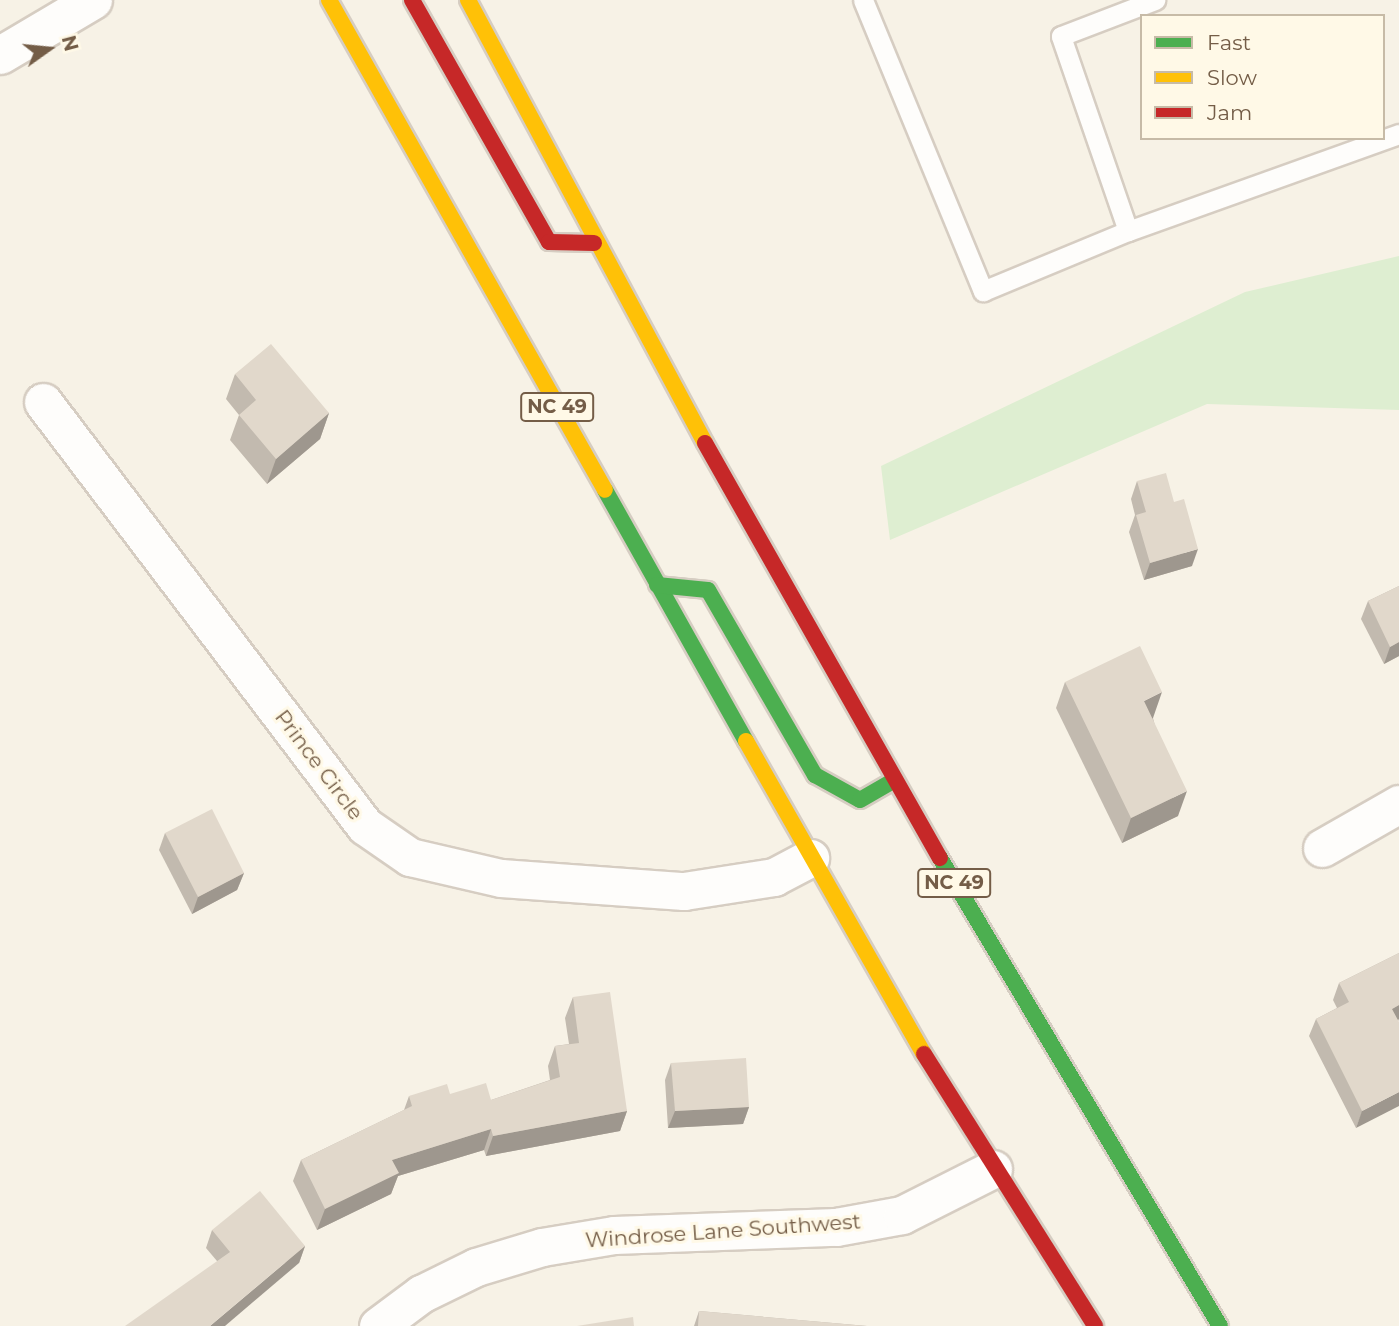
<!DOCTYPE html>
<html>
<head>
<meta charset="utf-8">
<style>
  body { margin:0 }
  #map { position:relative; width:1399px; height:1326px; overflow:hidden; background:#f7f2e6; font-family:Montserrat,sans-serif }
  div>[style] { position:absolute }
  .green>* { inset:0; background:#deeed1 }
  .roads { filter:drop-shadow(2px 0 #d6cdc2) drop-shadow(-2px 0 #d6cdc2) drop-shadow(0 2px #d6cdc2) drop-shadow(0 -2px #d6cdc2) }
  .lane>* { height:19px; margin:-9.5px; padding:0 9.5px; transform-origin:9.5px; border-radius:9.5px; background:#fefdfb }
  .street>* { height:37px; margin:-18.5px; padding:0 18.5px; transform-origin:18.5px; border-radius:18.5px; background:#fefdfb }
  .fast>* { height:16px; margin:-8px; padding:0 8px; transform-origin:8px; border-radius:8px; background:#4caf50 }
  .slow>* { height:16px; margin:-8px; padding:0 8px; transform-origin:8px; border-radius:8px; background:#ffc107 }
  .jam>* { height:16px; margin:-8px; padding:0 8px; transform-origin:8px; border-radius:8px; background:#c62828 }
  .wall>* { inset:0; background:#c2baaf }
  .shaded-wall>* { inset:0; background:#9e978e }
  .building>* { inset:0; background:#e1d8cb }
  span { translate:-50% -50%; white-space:nowrap; text-align:center; line-height:1.15; -webkit-text-stroke:6px #fff9e7; paint-order:stroke }
  .shield-label span { padding:2px 5px; background:#fff9e7; border:2px solid; border-radius:5px; -webkit-text-stroke-width:0 }
  .shield-label { font-size:19px; color:#745d47; font-weight:700 }
  .street-label { font-size:21px; color:#745d47 }
  .legend { position:absolute; left:1140px; top:14px; width:245px; height:126px; box-sizing:border-box; background:#fff9e7; border:2px solid #c7bba7; margin:0; padding:9px 12px; list-style:none; font-size:21px; color:#745d47 }
  .legend li { display:flex; align-items:center; gap:14px; height:35px }
  .legend b { width:35px; border:2px solid #c7bba7 }
  .north { position:absolute; left:14px; top:14px; width:70px; height:70px; -webkit-text-stroke:5px #fff9e7; paint-order:stroke; rotate:75deg; font-size:19px; font-weight:700; line-height:28px; text-align:center; color:#745d47 }
  .north::after { content:''; display:block; margin:auto; width:24px; height:32px; background:#745d47; clip-path:polygon(50% 0,100% 100%,50% 72%,0 100%) }
</style>
</head>
<body>
<div id="map">
  <div class="green">
    <div style="clip-path:polygon(1399px 256px,1399px 410px,1207px 404px,890px 540px,881px 466px,1245px 292px)"></div>
  </div>
  <div class="roads">
    <div class="lane">
      <div style="left:863px;top:0;width:315px;rotate:67.6deg"></div>
      <div style="left:983px;top:291px;width:157px;rotate:-22.5deg"></div>
      <div style="left:1128px;top:231px;width:288px;rotate:-19.7deg"></div>
      <div style="left:1128px;top:231px;width:206px;rotate:-109deg"></div>
      <div style="left:1061px;top:36px;width:101px;rotate:-21deg"></div>
    </div>
    <div class="street">
      <div style="left:0;top:55px;width:108px;rotate:-30.6deg"></div>
      <div style="left:43px;top:402px;width:532px;rotate:52.79deg"></div>
      <div style="left:365px;top:826px;width:55px;rotate:34.6deg"></div>
      <div style="left:410px;top:857px;width:93px;rotate:13deg"></div>
      <div style="left:501px;top:878px;width:183px;rotate:4.1deg"></div>
      <div style="left:684px;top:891px;width:91px;rotate:-8.8deg"></div>
      <div style="left:774px;top:877px;width:41px;rotate:-27.8deg"></div>
      <div style="left:1322px;top:848px;width:89px;rotate:-29.7deg"></div>
      <div style="left:378px;top:1326px;width:54px;rotate:-36.7deg"></div>
      <div style="left:421px;top:1294px;width:61px;rotate:-26.1deg"></div>
      <div style="left:476px;top:1267px;width:69px;rotate:-16.9deg"></div>
      <div style="left:542px;top:1247px;width:73px;rotate:-9.5deg"></div>
      <div style="left:614px;top:1235px;width:222px;rotate:-2.1deg"></div>
      <div style="left:836px;top:1227px;width:67px;rotate:-10.3deg"></div>
      <div style="left:902px;top:1215px;width:102px;rotate:-26.8deg"></div>
    </div>
    <div class="fast">
      <div style="left:605px;top:490px;width:288px;rotate:60.7deg"></div>
      <div style="left:657px;top:585px;width:51px;rotate:5.6deg"></div>
      <div style="left:708px;top:590px;width:214px;rotate:60deg"></div>
      <div style="left:815px;top:775px;width:51px;rotate:29.1deg"></div>
      <div style="left:860px;top:800px;width:38px;rotate:-30deg"></div>
      <div style="left:940px;top:858px;width:545px;rotate:59.11deg"></div>
    </div>
    <div class="slow">
      <div style="left:329px;top:0;width:562px;rotate:60.61deg"></div>
      <div style="left:468px;top:0;width:502px;rotate:61.85deg"></div>
      <div style="left:746px;top:741px;width:360px;rotate:60.4deg"></div>
    </div>
    <div class="jam">
      <div style="left:412px;top:0;width:278px;rotate:60.5deg"></div>
      <div style="left:549px;top:242px;width:45px;rotate:1.3deg"></div>
      <div style="left:705px;top:443px;width:477px;rotate:60.5deg"></div>
      <div style="left:924px;top:1054px;width:321px;rotate:57.8deg"></div>
    </div>
  </div>
  <div class="wall">
    <div style="clip-path:polygon(235px 374px,329px 413px,320px 439px,267px 484px,230px 440px,239px 415px,226px 399px)"></div>
    <div style="clip-path:polygon(1137px 481px,1192px 566px,1144px 580px,1129px 532px,1135px 515px,1131px 499px)"></div>
    <div style="clip-path:polygon(1399px 586px,1399px 656px,1384px 664px,1361px 619px,1368px 601px)"></div>
    <div style="clip-path:polygon(1065px 682px,1153px 718px,1178px 816px,1122px 843px,1056px 708px)"></div>
    <div style="clip-path:polygon(165px 833px,244px 873px,237px 890px,192px 914px,159px 850px)"></div>
    <div style="clip-path:polygon(1399px 953px,1399px 1019px,1356px 1128px,1309px 1036px,1316px 1019px,1337px 1008px,1333px 1000px,1339px 983px)"></div>
    <div style="clip-path:polygon(573px 997px,627px 1111px,620px 1131px,486px 1156px,484px 1150px,398px 1176px,391px 1194px,317px 1230px,293px 1181px,301px 1160px,404px 1110px,409px 1096px,450px 1094px,491px 1100px,550px 1080px,548px 1066px,555px 1046px,569px 1044px,565px 1018px)"></div>
    <div style="clip-path:polygon(671px 1063px,749px 1107px,743px 1124px,668px 1128px,665px 1080px)"></div>
    <div style="clip-path:polygon(212px 1230px,305px 1246px,299px 1263px,217px 1261px,206px 1248px)"></div>
    <div style="clip-path:polygon(699px 1311px,867px 1326px,694px 1326px)"></div>
  </div>
  <div class="shaded-wall">
    <div style="clip-path:polygon(329px 413px,320px 439px,267px 484px,276px 459px)"></div>
    <div style="clip-path:polygon(1198px 549px,1192px 566px,1144px 580px,1150px 563px)"></div>
    <div style="clip-path:polygon(1399px 642px,1399px 656px,1384px 664px,1390px 647px)"></div>
    <div style="clip-path:polygon(1162px 692px,1153px 718px,1135px 726px,1144px 701px)"></div>
    <div style="clip-path:polygon(1187px 791px,1178px 816px,1122px 843px,1131px 818px)"></div>
    <div style="clip-path:polygon(244px 873px,237px 890px,192px 914px,198px 897px)"></div>
    <div style="clip-path:polygon(1399px 1005px,1399px 1019px,1386px 1026px,1392px 1009px)"></div>
    <div style="clip-path:polygon(1399px 1092px,1399px 1106px,1356px 1128px,1362px 1111px)"></div>
    <div style="clip-path:polygon(749px 1107px,743px 1124px,668px 1128px,675px 1111px)"></div>
    <div style="clip-path:polygon(627px 1111px,620px 1131px,486px 1156px,493px 1136px)"></div>
    <div style="clip-path:polygon(491px 1129px,484px 1150px,398px 1176px,391px 1194px,317px 1230px,325px 1209px,392px 1160px)"></div>
    <div style="clip-path:polygon(305px 1246px,299px 1263px,225px 1326px,210px 1326px)"></div>
  </div>
  <div class="building">
    <div style="clip-path:polygon(271px 344px,329px 413px,276px 459px,239px 415px,256px 400px,235px 374px)"></div>
    <div style="clip-path:polygon(1166px 473px,1174px 502px,1184px 499px,1198px 549px,1150px 563px,1136px 515px,1146px 512px,1137px 481px)"></div>
    <div style="clip-path:polygon(1399px 586px,1399px 642px,1390px 647px,1368px 601px)"></div>
    <div style="clip-path:polygon(1140px 646px,1162px 692px,1144px 701px,1187px 791px,1131px 818px,1065px 682px)"></div>
    <div style="clip-path:polygon(212px 809px,244px 873px,198px 897px,165px 833px)"></div>
    <div style="clip-path:polygon(1399px 953px,1399px 1005px,1392px 1009px,1399px 1022px,1399px 1092px,1362px 1111px,1316px 1019px,1349px 1002px,1339px 983px)"></div>
    <div style="clip-path:polygon(610px 992px,627px 1111px,493px 1136px,491px 1129px,392px 1160px,399px 1173px,325px 1209px,301px 1160px,412px 1106px,409px 1096px,447px 1084px,450px 1094px,486px 1083px,491px 1100px,560px 1077px,555px 1046px,579px 1043px,573px 997px)"></div>
    <div style="clip-path:polygon(746px 1058px,749px 1107px,675px 1111px,671px 1063px)"></div>
    <div style="clip-path:polygon(260px 1191px,305px 1246px,210px 1326px,125px 1326px,230px 1252px,212px 1230px)"></div>
    <div style="clip-path:polygon(699px 1311px,867px 1326px,698px 1326px)"></div>
    <div style="clip-path:polygon(633px 1317px,634px 1326px,577px 1326px)"></div>
  </div>
  <div class="shield-label">
    <span style="left:557px;top:407px">NC 49</span>
    <span style="left:954px;top:883px">NC 49</span>
  </div>
  <div class="street-label">
    <span style="left:319px;top:765px;rotate:53deg">Prince Circle</span>
    <span style="left:723px;top:1231px;rotate:-4deg">Windrose Lane Southwest</span>
  </div>
  <ul class="legend">
  <li><b style="height:9px;background:#4caf50"></b>Fast</li>
  <li><b style="height:9px;background:#ffc107"></b>Slow</li>
  <li><b style="height:9px;background:#c62828"></b>Jam</li>
  </ul>
  <div class="north">N</div>
</div>
</body>
</html>
